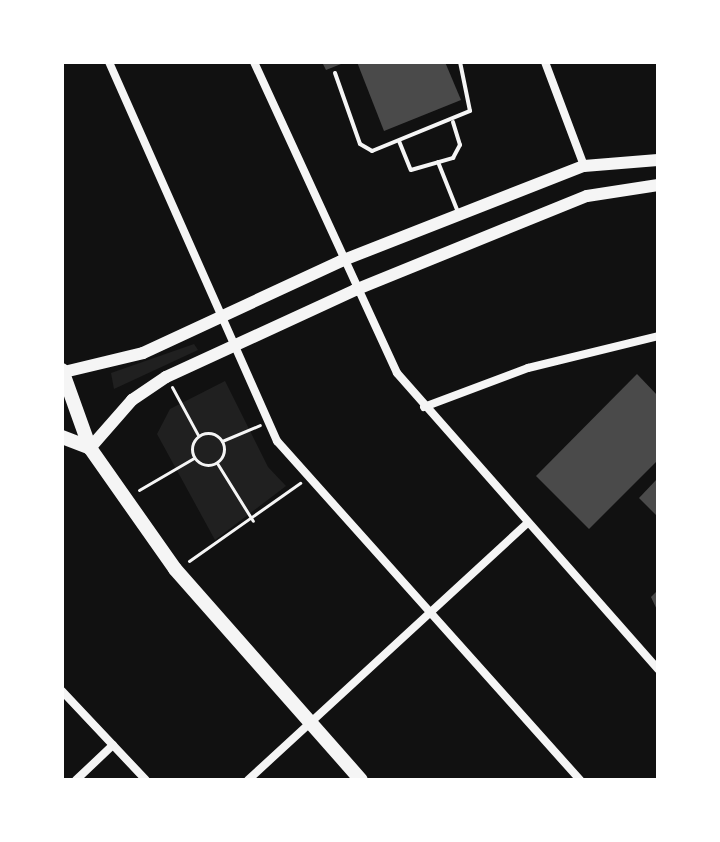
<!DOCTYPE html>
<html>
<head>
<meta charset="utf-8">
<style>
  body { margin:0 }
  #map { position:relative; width:720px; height:842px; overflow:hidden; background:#111; font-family:Raleway,sans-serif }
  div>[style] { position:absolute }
  .green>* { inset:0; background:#202020 }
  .building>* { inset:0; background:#4a4a4a }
  .path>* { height:3px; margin:-1.5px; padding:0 1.5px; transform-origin:1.5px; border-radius:1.5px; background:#f5f5f5 }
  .path>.ring { margin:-1.5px; padding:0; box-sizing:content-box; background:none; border:3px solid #f5f5f5; border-radius:50% }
  .service>* { height:4px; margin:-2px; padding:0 2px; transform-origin:2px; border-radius:2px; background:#f5f5f5 }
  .minor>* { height:8px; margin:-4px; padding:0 4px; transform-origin:4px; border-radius:4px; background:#f5f5f5 }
  .secondary>* { height:12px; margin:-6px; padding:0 6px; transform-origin:6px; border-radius:6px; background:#f5f5f5 }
  .primary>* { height:14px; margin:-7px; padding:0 7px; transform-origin:7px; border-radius:7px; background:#f5f5f5 }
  span { translate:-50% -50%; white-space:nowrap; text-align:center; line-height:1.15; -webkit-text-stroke:6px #fff; paint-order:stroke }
  .frame { position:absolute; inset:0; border:64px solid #fff; pointer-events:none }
</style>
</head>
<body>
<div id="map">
  <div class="green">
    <div style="clip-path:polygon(194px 344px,198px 350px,114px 389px,111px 373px)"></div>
    <div style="clip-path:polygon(225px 381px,268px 467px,286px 486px,215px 540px,157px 434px,170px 409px)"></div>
  </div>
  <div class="building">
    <div style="clip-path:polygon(322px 62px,346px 62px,326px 70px)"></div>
    <div style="clip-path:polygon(357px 62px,445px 62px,461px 100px,384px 131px)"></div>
    <div style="clip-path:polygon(637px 374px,658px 396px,658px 460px,589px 529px,536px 476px)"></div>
    <div style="clip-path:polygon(658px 478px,658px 517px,639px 498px)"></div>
    <div style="clip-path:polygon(658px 590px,658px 612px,651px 597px)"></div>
  </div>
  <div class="path">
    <div style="left:172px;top:387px;width:55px;rotate:61.6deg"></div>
    <div class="ring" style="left:192px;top:433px;width:29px;height:29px"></div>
    <div style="left:222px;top:441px;width:41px;rotate:-22.8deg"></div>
    <div style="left:217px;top:463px;width:68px;rotate:58.2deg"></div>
    <div style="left:139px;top:490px;width:64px;rotate:-30.2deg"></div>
    <div style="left:189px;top:561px;width:136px;rotate:-35.1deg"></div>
  </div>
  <div class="service">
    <div style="left:335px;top:73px;width:75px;rotate:70.6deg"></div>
    <div style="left:360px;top:144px;width:14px;rotate:30deg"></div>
    <div style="left:372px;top:151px;width:106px;rotate:-22.2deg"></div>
    <div style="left:470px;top:111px;width:50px;rotate:-101.5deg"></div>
    <div style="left:399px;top:141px;width:31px;rotate:68deg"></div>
    <div style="left:411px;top:170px;width:44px;rotate:-15.9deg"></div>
    <div style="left:453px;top:158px;width:15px;rotate:-62deg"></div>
    <div style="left:460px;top:145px;width:24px;rotate:-107deg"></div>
    <div style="left:438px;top:162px;width:54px;rotate:68.2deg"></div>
  </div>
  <div class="minor">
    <div style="left:109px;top:62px;width:415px;rotate:66.1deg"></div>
    <div style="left:277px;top:441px;width:455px;rotate:48.2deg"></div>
    <div style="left:254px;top:62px;width:342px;rotate:65.3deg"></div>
    <div style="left:397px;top:373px;width:395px;rotate:48.6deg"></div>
    <div style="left:545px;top:62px;width:111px;rotate:69.4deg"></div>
    <div style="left:424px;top:407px;width:111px;rotate:-20.6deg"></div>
    <div style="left:528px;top:368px;width:134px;rotate:-13.8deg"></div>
    <div style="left:62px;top:691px;width:122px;rotate:46.7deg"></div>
    <div style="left:76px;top:780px;width:51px;rotate:-43.4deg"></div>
    <div style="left:248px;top:780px;width:378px;rotate:-42.6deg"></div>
  </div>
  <div class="secondary">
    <div style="left:64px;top:372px;width:81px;rotate:-13.5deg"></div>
    <div style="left:143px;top:353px;width:218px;rotate:-24.9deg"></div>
    <div style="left:341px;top:261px;width:261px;rotate:-21.4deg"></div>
    <div style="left:584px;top:166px;width:74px;rotate:-4.6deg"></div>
    <div style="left:90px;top:448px;width:64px;rotate:-48.8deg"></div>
    <div style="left:132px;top:400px;width:41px;rotate:-34.1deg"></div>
    <div style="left:166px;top:377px;width:208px;rotate:-24.7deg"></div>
    <div style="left:355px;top:290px;width:250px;rotate:-22.1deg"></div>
    <div style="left:587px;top:196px;width:72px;rotate:-8.8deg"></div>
  </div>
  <div class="primary">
    <div style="left:62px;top:370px;width:83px;rotate:70.3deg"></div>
    <div style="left:90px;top:448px;width:148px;rotate:54.9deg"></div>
    <div style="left:175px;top:569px;width:281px;rotate:48.6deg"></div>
    <div style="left:62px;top:437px;width:30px;rotate:21deg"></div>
  </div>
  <div class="frame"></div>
</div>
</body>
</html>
